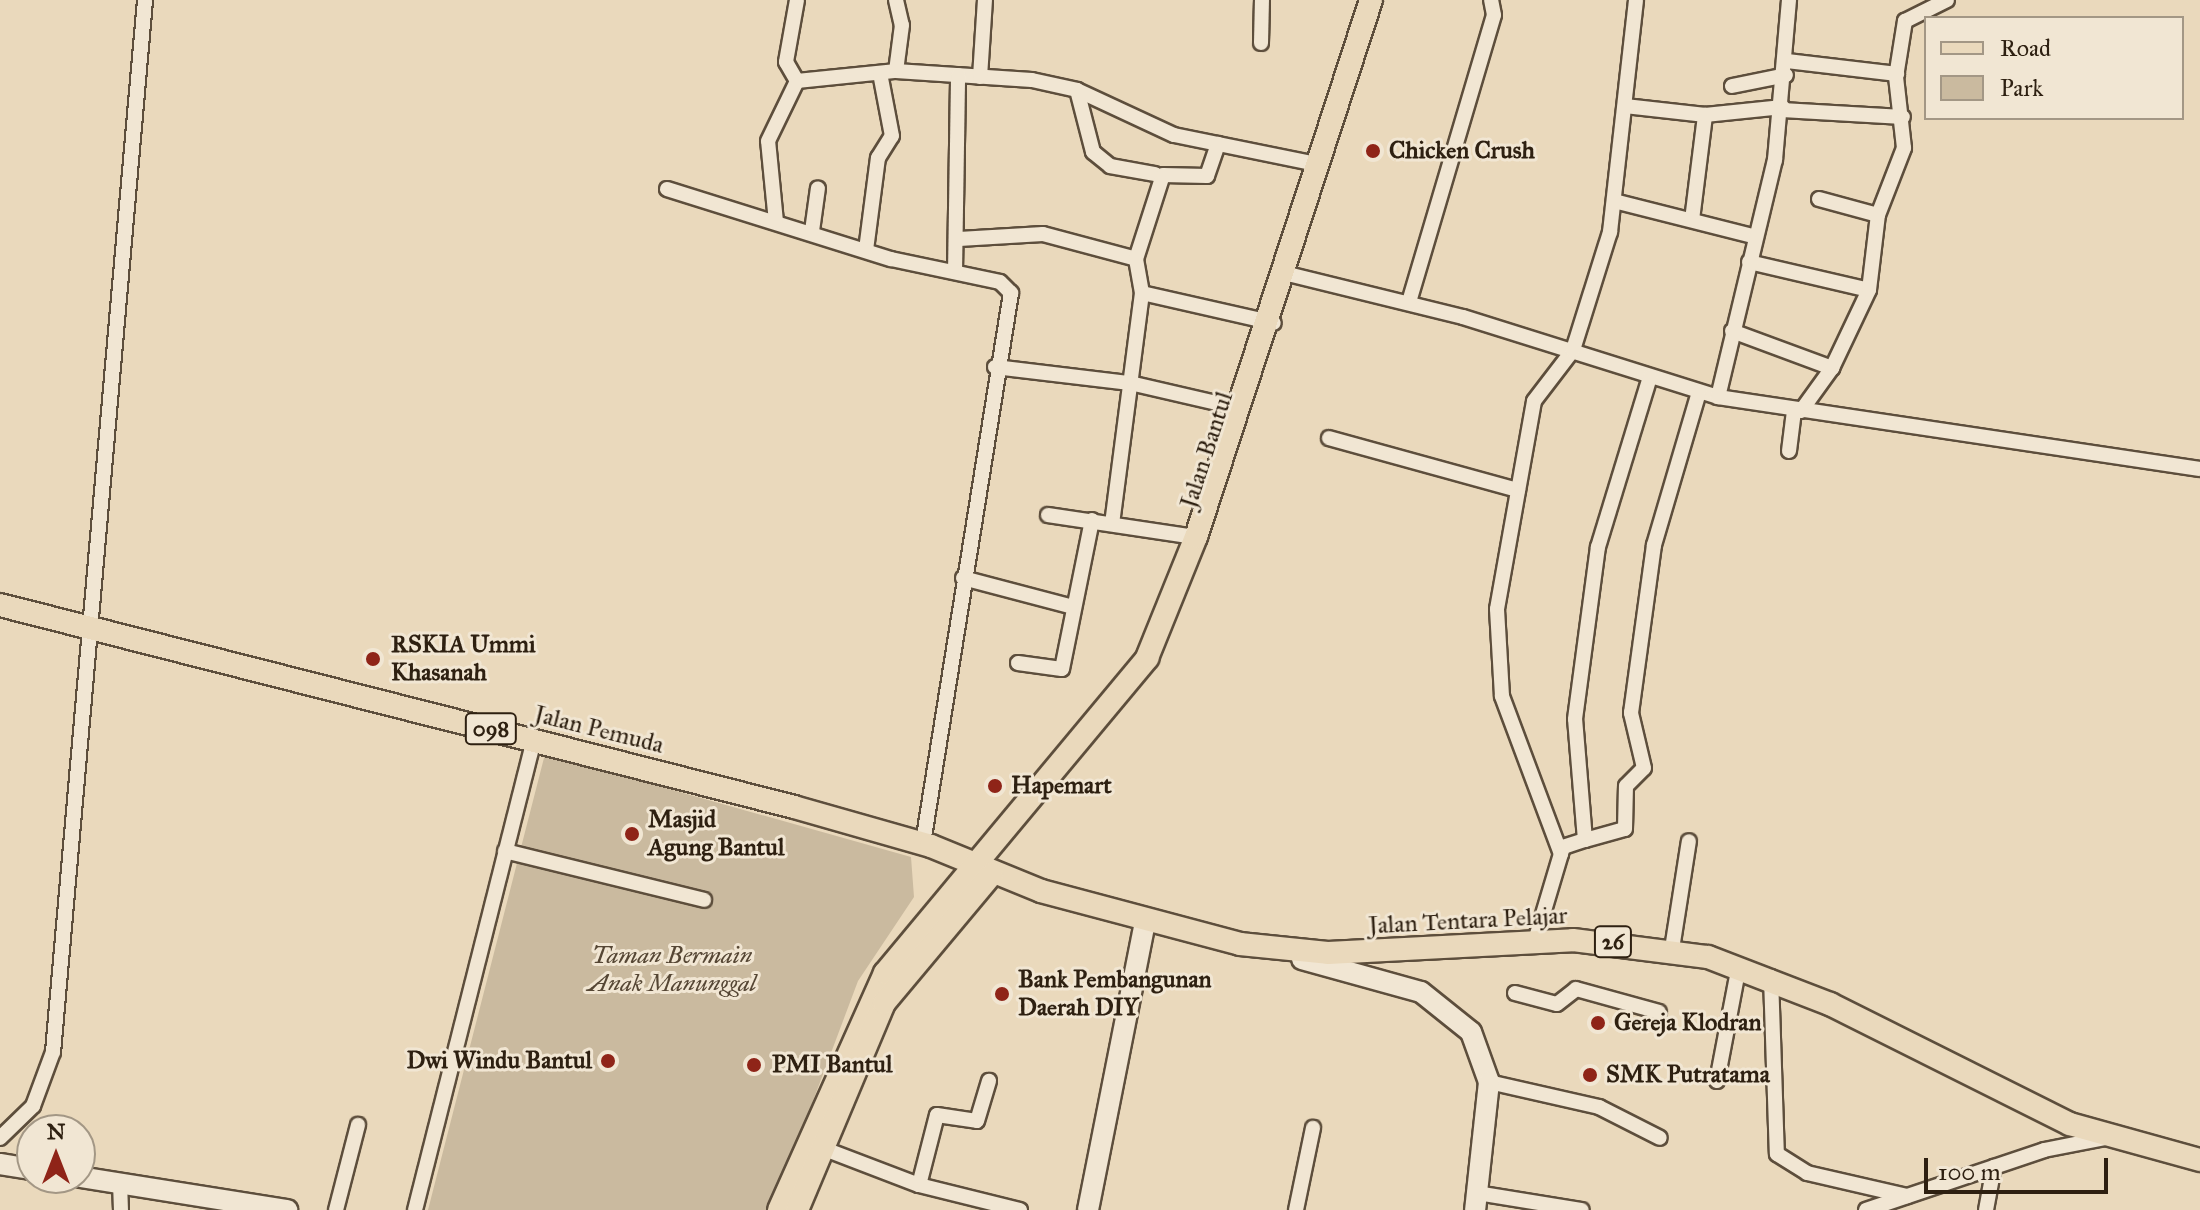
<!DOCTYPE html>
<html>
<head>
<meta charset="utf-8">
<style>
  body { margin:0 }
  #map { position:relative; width:2200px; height:1210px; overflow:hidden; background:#ead9bc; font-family:"IM FELL Great Primer",serif }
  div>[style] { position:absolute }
  .green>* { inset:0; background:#caba9f }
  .roads { filter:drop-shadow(2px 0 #5d4e3c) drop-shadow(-2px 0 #5d4e3c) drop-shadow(0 2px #5d4e3c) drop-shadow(0 -2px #5d4e3c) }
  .street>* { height:14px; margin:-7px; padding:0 7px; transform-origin:7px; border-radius:7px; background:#f1e6d3 }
  .secondary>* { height:20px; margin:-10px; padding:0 10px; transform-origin:10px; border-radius:10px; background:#f1e6d3 }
  .primary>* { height:22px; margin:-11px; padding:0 11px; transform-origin:11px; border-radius:11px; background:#ead9bc }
  .dots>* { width:22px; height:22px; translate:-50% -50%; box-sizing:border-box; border:4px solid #f1e6d3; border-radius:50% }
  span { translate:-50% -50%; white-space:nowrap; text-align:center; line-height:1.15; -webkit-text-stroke:6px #f1e6d3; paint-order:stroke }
  .shield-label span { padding:2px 6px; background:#f1e6d3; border:2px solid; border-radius:6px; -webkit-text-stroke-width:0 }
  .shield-label { font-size:22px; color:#2e2011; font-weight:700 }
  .poi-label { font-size:24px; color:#2e2011; font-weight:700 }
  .left { translate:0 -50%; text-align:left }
  .right { translate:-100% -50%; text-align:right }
  .street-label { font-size:24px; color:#2e2011 }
  .park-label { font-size:24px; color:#554634; font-style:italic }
  .legend { position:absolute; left:1924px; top:16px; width:260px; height:104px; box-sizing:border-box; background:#f1e6d3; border:2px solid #a39785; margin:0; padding:10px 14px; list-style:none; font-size:24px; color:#2e2011 }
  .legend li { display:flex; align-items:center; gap:16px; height:40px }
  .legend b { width:40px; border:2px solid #a39785 }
  .north { position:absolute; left:16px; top:1114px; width:80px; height:80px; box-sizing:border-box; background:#f1e6d3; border:2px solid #a39785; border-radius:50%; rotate:0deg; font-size:22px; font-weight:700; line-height:32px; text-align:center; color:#2e2011 }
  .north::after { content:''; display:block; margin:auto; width:28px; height:36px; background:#8f2418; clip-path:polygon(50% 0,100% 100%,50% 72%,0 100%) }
  .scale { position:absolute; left:1924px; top:1158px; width:184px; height:36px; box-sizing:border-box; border:4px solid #2e2011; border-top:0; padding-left:10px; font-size:24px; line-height:28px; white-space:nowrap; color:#2e2011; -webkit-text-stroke:6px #f1e6d3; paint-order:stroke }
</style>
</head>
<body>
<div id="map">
  <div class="green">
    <div style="clip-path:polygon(545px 754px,911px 857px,914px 897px,858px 981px,772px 1210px,428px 1210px)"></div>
  </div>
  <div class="roads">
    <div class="street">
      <div style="left:797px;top:0;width:63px;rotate:100.1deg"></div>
      <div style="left:786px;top:62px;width:22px;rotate:60deg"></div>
      <div style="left:797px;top:81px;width:100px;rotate:-5.8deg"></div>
      <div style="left:896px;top:71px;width:136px;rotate:3.8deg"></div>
      <div style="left:1032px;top:80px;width:46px;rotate:12.5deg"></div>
      <div style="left:1077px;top:90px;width:107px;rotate:24.9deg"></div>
      <div style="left:1174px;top:135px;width:146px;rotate:11.5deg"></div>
      <div style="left:896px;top:0;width:26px;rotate:77deg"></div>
      <div style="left:902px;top:25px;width:46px;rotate:97.4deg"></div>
      <div style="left:1261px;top:43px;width:43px;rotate:-88.7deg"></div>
      <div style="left:1787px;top:61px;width:111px;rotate:6.7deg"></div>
      <div style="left:980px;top:77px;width:77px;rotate:-86.3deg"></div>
      <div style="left:1732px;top:86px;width:55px;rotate:-11.5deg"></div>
      <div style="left:1077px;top:90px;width:64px;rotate:75.5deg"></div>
      <div style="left:1093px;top:152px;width:22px;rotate:39deg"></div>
      <div style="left:1110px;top:166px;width:46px;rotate:10.1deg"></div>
      <div style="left:1625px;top:106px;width:81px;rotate:6.4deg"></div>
      <div style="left:1782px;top:110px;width:121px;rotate:3.3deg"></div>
      <div style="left:667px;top:189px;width:235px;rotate:17.4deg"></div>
      <div style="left:891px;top:259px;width:111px;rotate:11.9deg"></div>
      <div style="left:1000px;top:282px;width:16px;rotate:45deg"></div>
      <div style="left:1011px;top:293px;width:557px;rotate:99.09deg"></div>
      <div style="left:1819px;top:199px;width:61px;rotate:15.2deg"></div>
      <div style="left:1614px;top:201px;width:146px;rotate:14.2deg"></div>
      <div style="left:1692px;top:220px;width:106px;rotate:-82.9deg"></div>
      <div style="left:1705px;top:115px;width:78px;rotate:-5.9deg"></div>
      <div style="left:776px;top:222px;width:81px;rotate:-95.6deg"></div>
      <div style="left:768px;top:141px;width:67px;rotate:-64.2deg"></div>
      <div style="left:812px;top:231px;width:43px;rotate:-82.1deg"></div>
      <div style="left:959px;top:239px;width:84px;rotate:-3.4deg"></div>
      <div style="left:1043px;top:234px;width:96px;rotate:15deg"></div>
      <div style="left:1136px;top:259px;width:35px;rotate:80deg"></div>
      <div style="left:1142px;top:293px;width:232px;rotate:97.4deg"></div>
      <div style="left:866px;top:250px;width:93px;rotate:-82.6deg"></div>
      <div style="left:878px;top:158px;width:26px;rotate:-58deg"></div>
      <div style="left:892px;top:136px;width:64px;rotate:-100.8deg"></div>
      <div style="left:1136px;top:259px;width:88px;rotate:-72.2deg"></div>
      <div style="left:1163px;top:175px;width:44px;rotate:1.3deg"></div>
      <div style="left:1207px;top:176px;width:34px;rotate:-71deg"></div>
      <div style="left:1749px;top:262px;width:123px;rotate:13.1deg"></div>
      <div style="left:955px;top:272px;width:197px;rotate:-89.1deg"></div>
      <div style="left:1292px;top:275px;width:176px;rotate:13.8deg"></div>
      <div style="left:1463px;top:317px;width:267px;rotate:17.4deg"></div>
      <div style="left:1718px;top:397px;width:487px;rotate:8.5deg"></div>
      <div style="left:1142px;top:293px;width:135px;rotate:12.8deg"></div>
      <div style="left:1409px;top:302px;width:299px;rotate:-73.5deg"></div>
      <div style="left:1494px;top:15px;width:15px;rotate:-101deg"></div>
      <div style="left:1732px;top:331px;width:107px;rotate:20.3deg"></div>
      <div style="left:995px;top:367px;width:136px;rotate:6.8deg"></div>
      <div style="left:1130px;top:383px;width:111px;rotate:13deg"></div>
      <div style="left:1718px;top:397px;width:244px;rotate:-76.5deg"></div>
      <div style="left:1775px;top:160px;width:161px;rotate:-85deg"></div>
      <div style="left:1801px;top:411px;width:53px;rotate:-54.2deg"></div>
      <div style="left:1832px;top:368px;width:86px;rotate:-64.6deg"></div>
      <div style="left:1869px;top:290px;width:76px;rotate:-83.2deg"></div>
      <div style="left:1878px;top:215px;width:72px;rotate:-68.8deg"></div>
      <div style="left:1904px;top:148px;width:71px;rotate:-96.4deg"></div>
      <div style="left:1896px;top:77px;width:57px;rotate:-80.9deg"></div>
      <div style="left:1905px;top:21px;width:47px;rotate:-26.6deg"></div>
      <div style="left:1329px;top:438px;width:196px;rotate:15.4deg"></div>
      <div style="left:1789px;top:451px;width:40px;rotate:-82.9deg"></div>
      <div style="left:1048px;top:515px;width:150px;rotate:8.5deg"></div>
      <div style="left:963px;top:578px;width:111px;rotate:14.7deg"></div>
      <div style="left:1018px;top:663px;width:44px;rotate:7.8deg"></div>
      <div style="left:1062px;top:669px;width:152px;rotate:-78.6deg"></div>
      <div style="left:1585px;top:840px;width:41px;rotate:-15.4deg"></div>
      <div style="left:1625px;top:829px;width:43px;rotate:-88.7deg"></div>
      <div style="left:1626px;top:786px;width:25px;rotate:-45deg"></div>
      <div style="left:1644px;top:768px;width:57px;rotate:-103.3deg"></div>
      <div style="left:1631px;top:713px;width:170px;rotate:-82.2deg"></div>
      <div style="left:1654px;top:545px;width:159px;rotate:-73.6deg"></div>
      <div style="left:505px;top:851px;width:205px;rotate:13.8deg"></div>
      <div style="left:1561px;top:854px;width:169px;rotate:-110.5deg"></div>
      <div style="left:1502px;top:696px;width:87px;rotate:-93.3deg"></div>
      <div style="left:1497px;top:609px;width:211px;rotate:-79.9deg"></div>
      <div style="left:1534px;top:401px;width:64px;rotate:-52.6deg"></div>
      <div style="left:1573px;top:350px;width:124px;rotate:-72.6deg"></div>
      <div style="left:1610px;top:232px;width:233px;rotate:-83.6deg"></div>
      <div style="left:1535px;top:941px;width:98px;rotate:-73.4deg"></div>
      <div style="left:1563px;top:847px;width:23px;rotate:-18deg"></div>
      <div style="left:1585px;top:840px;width:121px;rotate:-94.7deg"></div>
      <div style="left:1575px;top:719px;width:174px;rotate:-82.4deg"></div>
      <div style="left:1598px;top:547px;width:178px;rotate:-73deg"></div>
      <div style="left:1672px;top:949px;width:109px;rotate:-81.1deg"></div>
      <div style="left:1771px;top:977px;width:177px;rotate:88.1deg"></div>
      <div style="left:1777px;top:1154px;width:36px;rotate:32deg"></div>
      <div style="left:1807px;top:1173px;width:103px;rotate:13deg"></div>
      <div style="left:1515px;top:993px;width:43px;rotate:14.7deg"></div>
      <div style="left:1557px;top:1004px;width:24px;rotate:-38deg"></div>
      <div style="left:1576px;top:989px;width:86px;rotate:15.5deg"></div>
      <div style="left:1717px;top:1081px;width:117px;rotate:-79.2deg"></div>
      <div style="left:1489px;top:1082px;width:113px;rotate:12.8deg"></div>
      <div style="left:1599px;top:1107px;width:68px;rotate:26.9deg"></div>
      <div style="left:0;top:1138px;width:46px;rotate:-44.1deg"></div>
      <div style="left:33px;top:1106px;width:58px;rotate:-69.7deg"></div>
      <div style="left:53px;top:1052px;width:1056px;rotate:-85deg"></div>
      <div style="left:822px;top:1148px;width:104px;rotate:20.9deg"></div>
      <div style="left:919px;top:1185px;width:104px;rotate:13.9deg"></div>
      <div style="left:120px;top:1182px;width:28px;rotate:88deg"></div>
      <div style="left:919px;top:1185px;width:72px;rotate:-75.6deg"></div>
      <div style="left:937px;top:1115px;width:40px;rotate:8.5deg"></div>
      <div style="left:977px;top:1121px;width:42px;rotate:-73.3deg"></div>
      <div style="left:1477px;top:1193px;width:106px;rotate:9.2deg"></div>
      <div style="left:336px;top:1210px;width:88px;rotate:-75.5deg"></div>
      <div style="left:415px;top:1210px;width:485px;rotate:-75.8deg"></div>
      <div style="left:1296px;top:1210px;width:84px;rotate:-78.3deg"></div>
      <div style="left:1866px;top:1210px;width:188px;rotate:-18.6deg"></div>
      <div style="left:2044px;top:1150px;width:63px;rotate:-11deg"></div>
      <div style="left:1986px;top:1210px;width:44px;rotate:-79.5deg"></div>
    </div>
    <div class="secondary">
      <div style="left:1302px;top:959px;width:123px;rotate:15.5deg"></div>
      <div style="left:1421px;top:992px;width:64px;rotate:38.7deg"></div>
      <div style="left:1471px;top:1032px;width:53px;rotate:70.2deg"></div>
      <div style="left:1489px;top:1082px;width:129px;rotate:96.2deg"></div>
      <div style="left:0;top:1164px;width:32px;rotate:9deg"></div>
      <div style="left:80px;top:1177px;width:210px;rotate:9.1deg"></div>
      <div style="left:1088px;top:1210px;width:295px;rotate:-78.8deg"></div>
    </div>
    <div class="primary">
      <div style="left:0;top:605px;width:819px;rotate:14.27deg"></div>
      <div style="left:794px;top:807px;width:142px;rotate:15.9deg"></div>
      <div style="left:931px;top:846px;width:119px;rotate:22.2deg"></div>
      <div style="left:1041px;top:891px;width:206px;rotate:14.9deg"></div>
      <div style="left:1240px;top:944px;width:88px;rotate:5.8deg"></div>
      <div style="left:1328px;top:953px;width:245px;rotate:-3deg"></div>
      <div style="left:1573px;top:940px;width:136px;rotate:7.2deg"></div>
      <div style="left:1708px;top:957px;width:131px;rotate:21.1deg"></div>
      <div style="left:1830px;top:1004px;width:268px;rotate:26.6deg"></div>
      <div style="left:2070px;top:1124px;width:135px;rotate:15.5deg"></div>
      <div style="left:779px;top:1210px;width:260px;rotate:-65.9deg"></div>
      <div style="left:885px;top:973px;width:410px;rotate:-50.2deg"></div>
      <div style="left:1147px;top:658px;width:131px;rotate:-68deg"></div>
      <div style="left:1196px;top:537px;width:565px;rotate:-71.95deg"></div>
      <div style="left:797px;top:1210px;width:225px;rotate:-67.2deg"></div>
      <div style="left:884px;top:1003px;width:168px;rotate:-50.1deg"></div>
    </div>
  </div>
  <div class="dots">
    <div style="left:1373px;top:151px;background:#8f2418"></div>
    <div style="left:373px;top:659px;background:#8f2418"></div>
    <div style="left:995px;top:786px;background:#8f2418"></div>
    <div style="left:632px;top:834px;background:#8f2418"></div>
    <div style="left:1002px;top:994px;background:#8f2418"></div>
    <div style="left:1598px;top:1023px;background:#8f2418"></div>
    <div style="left:608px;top:1061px;background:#8f2418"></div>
    <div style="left:754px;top:1065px;background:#8f2418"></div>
    <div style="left:1590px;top:1075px;background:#8f2418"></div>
  </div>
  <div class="shield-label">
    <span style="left:491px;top:729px">098</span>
    <span style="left:1613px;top:942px">26</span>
  </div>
  <div class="poi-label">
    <span class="left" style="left:1389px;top:151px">Chicken Crush</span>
    <span class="left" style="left:391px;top:659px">RSKIA Ummi<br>Khasanah</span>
    <span class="left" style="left:1011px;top:786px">Hapemart</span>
    <span class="left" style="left:648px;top:834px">Masjid<br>Agung Bantul</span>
    <span class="left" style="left:1018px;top:994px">Bank Pembangunan<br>Daerah DIY</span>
    <span class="left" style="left:1614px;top:1023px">Gereja Klodran</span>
    <span class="right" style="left:592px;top:1061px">Dwi Windu Bantul</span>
    <span class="left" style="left:772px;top:1065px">PMI Bantul</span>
    <span class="left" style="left:1606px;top:1075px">SMK Putratama</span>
  </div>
  <div class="street-label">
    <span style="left:1207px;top:450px;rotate:-72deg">Jalan Bantul</span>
    <span style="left:599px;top:730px;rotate:14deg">Jalan Pemuda</span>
    <span style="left:1468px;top:921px;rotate:-3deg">Jalan Tentara Pelajar</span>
  </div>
  <div class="park-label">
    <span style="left:672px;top:970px">Taman Bermain<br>Anak Manunggal</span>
  </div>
  <ul class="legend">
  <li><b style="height:10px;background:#ead9bc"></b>Road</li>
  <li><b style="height:22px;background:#caba9f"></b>Park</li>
  </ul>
  <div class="north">N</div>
  <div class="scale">100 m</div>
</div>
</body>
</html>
